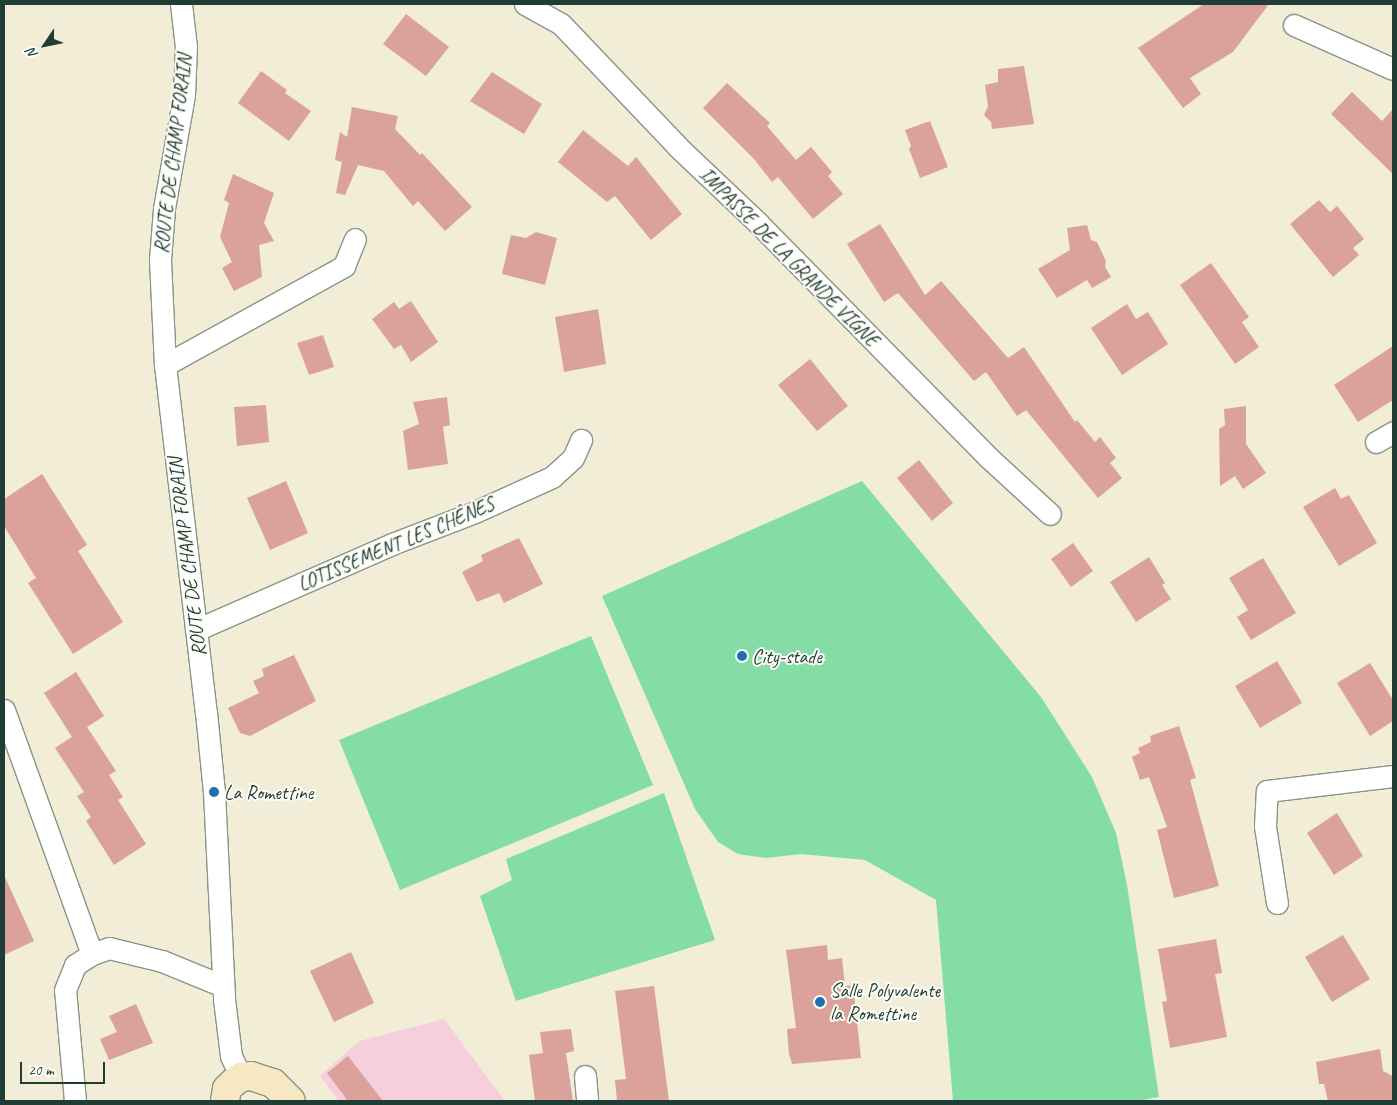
<!DOCTYPE html>
<html>
<head>
<meta charset="utf-8">
<style>
  body { margin:0 }
  #map { position:relative; width:1397px; height:1105px; overflow:hidden; background:#f1edd7; font-family:Caveat,sans-serif }
  div>[style] { position:absolute }
  .built>* { inset:0; background:#f5cfdc }
  .green>* { inset:0; background:#83dda4 }
  .building>* { inset:0; background:#dba29b }
  .roads { filter:drop-shadow(1px 0 #889586) drop-shadow(-1px 0 #889586) drop-shadow(0 1px #889586) drop-shadow(0 -1px #889586) }
  .minor>* { height:21px; margin:-10.5px; padding:0 10.5px; transform-origin:10.5px; border-radius:10.5px; background:#fff }
  .secondary>* { height:28px; margin:-14px; padding:0 14px; transform-origin:14px; border-radius:14px; background:#f7e8c3 }
  .dots>* { width:14px; height:14px; translate:-50% -50%; box-sizing:border-box; border:2px solid #fdfcf7; border-radius:50% }
  span { translate:-50% -50%; white-space:nowrap; text-align:center; line-height:1.15; -webkit-text-stroke:4px #fdfcf7; paint-order:stroke }
  .street-label { font-size:20px; color:#1f3d34 }
  .poi-label { font-size:20px; color:#1f3d34 }
  .left { translate:0 -50%; text-align:left }
  .frame { position:absolute; inset:0; border:5px solid #1f3d34; pointer-events:none }
  .north { position:absolute; left:20px; top:20px; width:50px; height:50px; -webkit-text-stroke:4px #fdfcf7; paint-order:stroke; rotate:236deg; font-size:14px; font-weight:700; line-height:20px; text-align:center; color:#1f3d34 }
  .north::after { content:''; display:block; margin:auto; width:18px; height:22px; background:#1f3d34; clip-path:polygon(50% 0,100% 100%,50% 72%,0 100%) }
  .scale { position:absolute; left:20px; top:1062px; width:85px; height:22px; box-sizing:border-box; border:2px solid #1f3d34; border-top:0; padding-left:6px; font-size:15px; line-height:18px; white-space:nowrap; color:#1f3d34; -webkit-text-stroke:4px #fdfcf7; paint-order:stroke }
</style>
</head>
<body>
<div id="map">
  <div class="built">
    <div style="clip-path:polygon(444px 1019px,505px 1101px,339px 1101px,320px 1076px,359px 1041px)"></div>
  </div>
  <div class="green">
    <div style="clip-path:polygon(862px 481px,1041px 697px,1092px 777px,1116px 833px,1127px 885px,1159px 1097px,1139px 1101px,953px 1101px,936px 900px,865px 860px,801px 854px,766px 858px,738px 854px,718px 842px,695px 809px,602px 596px)"></div>
    <div style="clip-path:polygon(591px 636px,653px 785px,400px 890px,339px 740px)"></div>
    <div style="clip-path:polygon(664px 793px,715px 940px,516px 1001px,480px 896px,512px 880px,506px 859px)"></div>
  </div>
  <div class="building">
    <div style="clip-path:polygon(1204px 4px,1269px 4px,1233px 52px,1190px 78px,1201px 94px,1183px 108px,1138px 48px)"></div>
    <div style="clip-path:polygon(406px 14px,449px 47px,426px 76px,383px 44px)"></div>
    <div style="clip-path:polygon(1024px 66px,1034px 124px,992px 129px,991px 122px,984px 115px,988px 106px,985px 85px,998px 82px,998px 69px)"></div>
    <div style="clip-path:polygon(261px 71px,287px 90px,285px 93px,311px 111px,289px 141px,238px 103px)"></div>
    <div style="clip-path:polygon(492px 72px,542px 104px,524px 134px,470px 101px)"></div>
    <div style="clip-path:polygon(727px 83px,770px 123px,767px 126px,796px 160px,811px 147px,832px 172px,828px 176px,843px 194px,813px 219px,778px 177px,772px 182px,754px 159px,703px 108px)"></div>
    <div style="clip-path:polygon(1352px 92px,1382px 121px,1393px 109px,1393px 174px,1331px 114px)"></div>
    <div style="clip-path:polygon(352px 107px,398px 116px,395px 129px,420px 155px,422px 153px,472px 207px,445px 231px,418px 201px,413px 206px,384px 171px,358px 165px,345px 195px,336px 193px,342px 162px,335px 160px,340px 132px,347px 137px)"></div>
    <div style="clip-path:polygon(930px 121px,948px 167px,920px 178px,909px 149px,911px 146px,905px 130px)"></div>
    <div style="clip-path:polygon(583px 130px,628px 166px,636px 157px,682px 214px,651px 240px,615px 196px,607px 202px,558px 162px)"></div>
    <div style="clip-path:polygon(233px 174px,274px 193px,264px 223px,274px 241px,259px 245px,262px 277px,234px 291px,222px 268px,232px 262px,220px 237px,229px 203px,224px 200px)"></div>
    <div style="clip-path:polygon(1319px 200px,1330px 212px,1337px 206px,1364px 239px,1353px 248px,1359px 255px,1333px 277px,1290px 224px)"></div>
    <div style="clip-path:polygon(880px 224px,925px 295px,941px 281px,1008px 358px,1024px 347px,1075px 422px,1077px 420px,1095px 442px,1100px 437px,1116px 458px,1110px 463px,1122px 478px,1098px 498px,1026px 410px,1017px 416px,986px 372px,974px 381px,898px 293px,884px 302px,847px 244px)"></div>
    <div style="clip-path:polygon(1087px 225px,1091px 240px,1097px 242px,1106px 261px,1105px 267px,1111px 277px,1092px 288px,1087px 280px,1057px 298px,1038px 269px,1070px 250px,1067px 228px)"></div>
    <div style="clip-path:polygon(536px 232px,557px 238px,545px 285px,502px 274px,511px 235px,526px 238px)"></div>
    <div style="clip-path:polygon(1211px 263px,1249px 317px,1242px 322px,1259px 347px,1235px 364px,1180px 285px)"></div>
    <div style="clip-path:polygon(411px 301px,438px 342px,411px 362px,401px 345px,394px 349px,372px 319px,394px 302px,399px 309px)"></div>
    <div style="clip-path:polygon(1127px 304px,1136px 319px,1148px 312px,1168px 344px,1122px 375px,1091px 328px)"></div>
    <div style="clip-path:polygon(598px 309px,606px 364px,564px 372px,555px 317px)"></div>
    <div style="clip-path:polygon(323px 335px,334px 367px,309px 375px,297px 343px)"></div>
    <div style="clip-path:polygon(1393px 346px,1393px 400px,1358px 422px,1334px 385px)"></div>
    <div style="clip-path:polygon(810px 359px,848px 406px,817px 431px,778px 385px)"></div>
    <div style="clip-path:polygon(447px 397px,450px 425px,443px 427px,448px 464px,408px 470px,403px 431px,419px 424px,413px 402px)"></div>
    <div style="clip-path:polygon(266px 405px,269px 442px,237px 446px,234px 407px)"></div>
    <div style="clip-path:polygon(1246px 406px,1246px 444px,1266px 473px,1243px 489px,1235px 476px,1220px 486px,1219px 429px,1225px 425px,1224px 409px)"></div>
    <div style="clip-path:polygon(919px 460px,953px 503px,932px 521px,897px 478px)"></div>
    <div style="clip-path:polygon(42px 474px,87px 545px,78px 551px,123px 622px,73px 654px,28px 583px,36px 578px,4px 526px,4px 499px)"></div>
    <div style="clip-path:polygon(286px 481px,308px 533px,270px 550px,247px 498px)"></div>
    <div style="clip-path:polygon(1335px 488px,1341px 499px,1349px 495px,1377px 543px,1339px 566px,1303px 507px)"></div>
    <div style="clip-path:polygon(519px 538px,543px 584px,504px 603px,499px 593px,477px 602px,462px 572px,483px 561px,481px 555px)"></div>
    <div style="clip-path:polygon(1073px 543px,1093px 571px,1071px 587px,1051px 559px)"></div>
    <div style="clip-path:polygon(1149px 557px,1165px 583px,1162px 585px,1171px 599px,1136px 622px,1110px 582px)"></div>
    <div style="clip-path:polygon(1263px 558px,1296px 613px,1251px 640px,1237px 617px,1248px 610px,1229px 578px)"></div>
    <div style="clip-path:polygon(294px 655px,316px 701px,250px 736px,240px 733px,228px 708px,259px 693px,253px 681px,264px 676px,262px 669px)"></div>
    <div style="clip-path:polygon(1277px 661px,1302px 703px,1260px 728px,1235px 686px)"></div>
    <div style="clip-path:polygon(1370px 663px,1393px 700px,1393px 721px,1370px 736px,1337px 683px)"></div>
    <div style="clip-path:polygon(76px 672px,104px 716px,87px 727px,116px 771px,109px 775px,123px 797px,118px 800px,146px 844px,114px 865px,86px 821px,91px 817px,77px 796px,84px 792px,55px 748px,72px 737px,44px 693px)"></div>
    <div style="clip-path:polygon(1179px 726px,1196px 778px,1190px 780px,1219px 886px,1174px 898px,1157px 830px,1167px 827px,1149px 777px,1140px 780px,1132px 757px,1140px 753px,1138px 748px,1151px 742px,1150px 736px)"></div>
    <div style="clip-path:polygon(1337px 813px,1363px 856px,1334px 875px,1307px 833px)"></div>
    <div style="clip-path:polygon(4px 875px,34px 941px,4px 955px)"></div>
    <div style="clip-path:polygon(1343px 935px,1370px 979px,1332px 1002px,1305px 957px)"></div>
    <div style="clip-path:polygon(1216px 939px,1222px 973px,1215px 974px,1227px 1037px,1170px 1048px,1162px 1002px,1167px 1001px,1158px 949px)"></div>
    <div style="clip-path:polygon(827px 945px,828px 960px,842px 958px,845px 986px,853px 985px,861px 1058px,792px 1064px,789px 1054px,787px 1029px,796px 1028px,786px 950px)"></div>
    <div style="clip-path:polygon(351px 952px,374px 1003px,334px 1022px,310px 971px)"></div>
    <div style="clip-path:polygon(654px 986px,669px 1101px,617px 1101px,615px 1080px,626px 1079px,615px 991px)"></div>
    <div style="clip-path:polygon(136px 1004px,153px 1043px,109px 1060px,100px 1039px,117px 1032px,109px 1016px)"></div>
    <div style="clip-path:polygon(571px 1029px,574px 1051px,566px 1053px,573px 1101px,535px 1101px,529px 1055px,543px 1053px,540px 1032px)"></div>
    <div style="clip-path:polygon(1380px 1049px,1383px 1071px,1393px 1076px,1393px 1101px,1328px 1101px,1324px 1084px,1319px 1084px,1316px 1062px)"></div>
    <div style="clip-path:polygon(348px 1056px,383px 1101px,348px 1101px,327px 1073px)"></div>
  </div>
  <div class="roads">
    <div class="minor">
      <div style="left:181px;top:4px;width:43px;rotate:83.4deg"></div>
      <div style="left:186px;top:47px;width:48px;rotate:92.4deg"></div>
      <div style="left:184px;top:95px;width:116px;rotate:100deg"></div>
      <div style="left:164px;top:209px;width:51px;rotate:94.5deg"></div>
      <div style="left:160px;top:260px;width:105px;rotate:87.3deg"></div>
      <div style="left:165px;top:365px;width:349px;rotate:83.3deg"></div>
      <div style="left:206px;top:712px;width:80px;rotate:84.3deg"></div>
      <div style="left:214px;top:792px;width:207px;rotate:87.2deg"></div>
      <div style="left:224px;top:999px;width:57px;rotate:83deg"></div>
      <div style="left:231px;top:1056px;width:23px;rotate:65deg"></div>
      <div style="left:525px;top:4px;width:41px;rotate:29.1deg"></div>
      <div style="left:561px;top:24px;width:170px;rotate:46.4deg"></div>
      <div style="left:678px;top:147px;width:110px;rotate:43.5deg"></div>
      <div style="left:758px;top:223px;width:328px;rotate:45.5deg"></div>
      <div style="left:988px;top:457px;width:84px;rotate:42.6deg"></div>
      <div style="left:1294px;top:25px;width:108px;rotate:24deg"></div>
      <div style="left:165px;top:365px;width:205px;rotate:-28.9deg"></div>
      <div style="left:344px;top:266px;width:29px;rotate:-68deg"></div>
      <div style="left:1376px;top:442px;width:20px;rotate:-30deg"></div>
      <div style="left:196px;top:630px;width:214px;rotate:-23.7deg"></div>
      <div style="left:392px;top:544px;width:89px;rotate:-21.1deg"></div>
      <div style="left:475px;top:512px;width:85px;rotate:-24.4deg"></div>
      <div style="left:552px;top:477px;width:28px;rotate:-42deg"></div>
      <div style="left:573px;top:458px;width:20px;rotate:-66deg"></div>
      <div style="left:4px;top:710px;width:259px;rotate:70.2deg"></div>
      <div style="left:1277px;top:903px;width:78px;rotate:-98.9deg"></div>
      <div style="left:1265px;top:826px;width:35px;rotate:-87deg"></div>
      <div style="left:1267px;top:791px;width:127px;rotate:-6.8deg"></div>
      <div style="left:585px;top:1076px;width:25px;rotate:85deg"></div>
      <div style="left:75px;top:1101px;width:111px;rotate:-95.1deg"></div>
      <div style="left:65px;top:990px;width:27px;rotate:-68deg"></div>
      <div style="left:75px;top:965px;width:20px;rotate:-33deg"></div>
      <div style="left:92px;top:954px;width:18px;rotate:-19deg"></div>
      <div style="left:109px;top:948px;width:55px;rotate:13.8deg"></div>
      <div style="left:162px;top:961px;width:66px;rotate:22.3deg"></div>
    </div>
    <div class="secondary">
      <div style="left:225px;top:1101px;width:12px;rotate:-81deg"></div>
      <div style="left:227px;top:1089px;width:8px;rotate:-45deg"></div>
      <div style="left:233px;top:1083px;width:10px;rotate:-37deg"></div>
      <div style="left:241px;top:1077px;width:10px;rotate:-6deg"></div>
      <div style="left:251px;top:1076px;width:23px;rotate:18deg"></div>
      <div style="left:273px;top:1083px;width:25px;rotate:45deg"></div>
    </div>
  </div>
  <div class="dots">
    <div style="left:742px;top:656px;background:#1f6fb2"></div>
    <div style="left:214px;top:792px;background:#1f6fb2"></div>
    <div style="left:820px;top:1002px;background:#1f6fb2"></div>
  </div>
  <div class="street-label">
    <span style="left:173px;top:154px;rotate:-83deg">ROUTE DE CHAMP FORAIN</span>
    <span style="left:789px;top:257px;rotate:45deg">IMPASSE DE LA GRANDE VIGNE</span>
    <span style="left:396px;top:544px;rotate:-23deg">LOTISSEMENT LES CHÊNES</span>
    <span style="left:187px;top:557px;rotate:-97deg">ROUTE DE CHAMP FORAIN</span>
  </div>
  <div class="poi-label">
    <span class="left" style="left:752px;top:656px">City-stade</span>
    <span class="left" style="left:224px;top:792px">La Romettine</span>
    <span class="left" style="left:830px;top:1002px">Salle Polyvalente<br>la Romettine</span>
  </div>
  <div class="frame"></div>
  <div class="north">N</div>
  <div class="scale">20 m</div>
</div>
</body>
</html>
